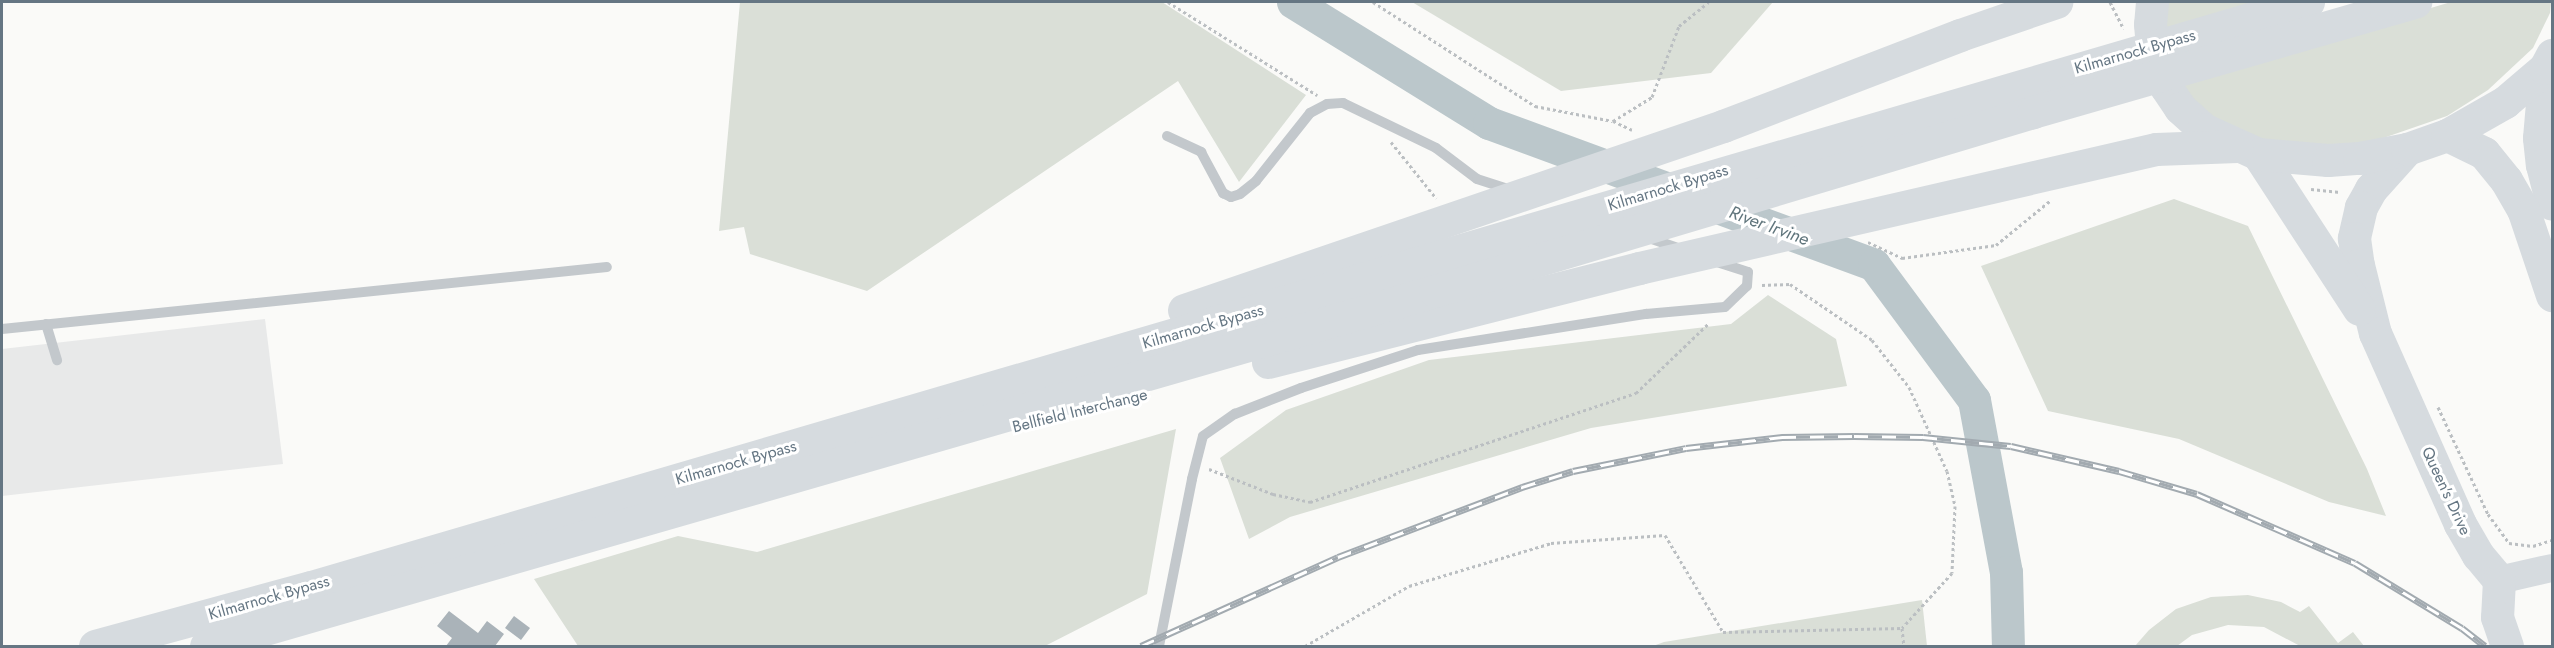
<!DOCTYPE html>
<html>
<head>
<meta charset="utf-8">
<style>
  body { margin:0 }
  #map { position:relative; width:2554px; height:648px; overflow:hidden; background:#fafaf8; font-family:Jost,sans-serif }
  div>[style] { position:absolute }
  .built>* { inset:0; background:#e8e9e9 }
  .green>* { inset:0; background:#dadfd7 }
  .river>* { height:33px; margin:-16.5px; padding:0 16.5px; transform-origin:16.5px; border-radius:16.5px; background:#bbc7cb }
  .building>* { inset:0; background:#aab3b9 }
  .path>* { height:3px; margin-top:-1.5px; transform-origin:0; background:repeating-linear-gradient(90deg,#bbbfc2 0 3px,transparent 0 6px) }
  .service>* { height:10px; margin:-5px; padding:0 5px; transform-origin:5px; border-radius:5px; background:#c3c8cc }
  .secondary>* { height:28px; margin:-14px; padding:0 14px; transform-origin:14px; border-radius:14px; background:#d6dbdf }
  .primary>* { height:33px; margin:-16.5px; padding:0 16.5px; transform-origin:16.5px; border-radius:16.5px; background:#d6dbdf }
  .trunk>* { height:33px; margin:-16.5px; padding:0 16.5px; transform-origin:16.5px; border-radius:16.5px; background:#d6dbdf }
  .rail>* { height:7px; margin-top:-3.5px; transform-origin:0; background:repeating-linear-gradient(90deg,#fff 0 14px,#a2aab0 0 28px); box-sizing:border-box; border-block:2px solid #a2aab0 }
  span { translate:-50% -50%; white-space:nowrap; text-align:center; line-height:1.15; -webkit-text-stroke:6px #fff; paint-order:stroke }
  .street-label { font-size:16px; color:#657683 }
  .water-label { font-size:18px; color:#60757c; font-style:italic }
  .frame { position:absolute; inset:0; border:3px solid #657683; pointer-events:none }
</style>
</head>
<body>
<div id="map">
  <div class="built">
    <div style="clip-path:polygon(265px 319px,283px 464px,2px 496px,2px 349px)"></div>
  </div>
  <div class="green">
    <div style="clip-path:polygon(740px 2px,1162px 2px,1306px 95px,1239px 182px,1178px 81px,867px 291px,750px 254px,744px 227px,719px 231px)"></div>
    <div style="clip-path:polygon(1412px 2px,1773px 2px,1711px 73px,1561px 91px)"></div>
    <div style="clip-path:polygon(2162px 2px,2260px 2px,2161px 31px)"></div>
    <div style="clip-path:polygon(2451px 2px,2551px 2px,2550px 13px,2533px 48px,2488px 90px,2447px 116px,2366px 144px,2302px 150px,2248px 140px,2217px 124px,2178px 83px)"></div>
    <div style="clip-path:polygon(2174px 199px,2248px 226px,2367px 469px,2386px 516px,2329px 502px,2179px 439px,2048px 411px,1981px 266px)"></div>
    <div style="clip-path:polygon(1768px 295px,1836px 339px,1847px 386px,1591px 428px,1290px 517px,1249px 539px,1220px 458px,1286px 410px,1429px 360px,1731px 324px)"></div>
    <div style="clip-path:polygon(1176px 429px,1147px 594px,1045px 646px,578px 646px,534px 579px,678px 536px,757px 552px)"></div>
    <div style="clip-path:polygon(2248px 595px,2281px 602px,2300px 612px,2309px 606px,2338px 643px,2353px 632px,2364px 646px,2300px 646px,2264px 627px,2228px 625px,2192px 635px,2177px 646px,2135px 646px,2149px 630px,2176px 609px,2211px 597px)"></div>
    <div style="clip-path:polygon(1922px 600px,1927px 646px,1653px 646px,1664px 642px)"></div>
  </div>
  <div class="river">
    <div style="left:1293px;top:2px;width:230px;rotate:31.7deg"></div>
    <div style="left:1489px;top:123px;width:410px;rotate:20.2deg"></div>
    <div style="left:1874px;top:265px;width:168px;rotate:53.5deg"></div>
    <div style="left:1974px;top:400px;width:175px;rotate:79.5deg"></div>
    <div style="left:2006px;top:572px;width:74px;rotate:88.5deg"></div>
  </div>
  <div class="building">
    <div style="clip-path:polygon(449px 611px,478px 633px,487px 621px,504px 634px,495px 646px,446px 646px,452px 638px,437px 626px)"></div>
    <div style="clip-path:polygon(514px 616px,530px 628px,521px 640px,505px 628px)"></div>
  </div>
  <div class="path">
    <div style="left:1168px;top:2px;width:176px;rotate:32deg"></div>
    <div style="left:1373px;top:2px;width:193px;rotate:32.7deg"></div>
    <div style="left:1535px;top:106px;width:79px;rotate:10.9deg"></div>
    <div style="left:1613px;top:121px;width:46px;rotate:-31.6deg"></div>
    <div style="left:1652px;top:97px;width:76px;rotate:-69.2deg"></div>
    <div style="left:1679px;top:26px;width:38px;rotate:-39deg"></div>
    <div style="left:2110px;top:2px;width:30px;rotate:63deg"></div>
    <div style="left:1613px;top:121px;width:21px;rotate:25deg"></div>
    <div style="left:1391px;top:142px;width:72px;rotate:51.2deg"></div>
    <div style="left:2311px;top:189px;width:29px;rotate:6deg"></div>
    <div style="left:1868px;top:242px;width:38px;rotate:25deg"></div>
    <div style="left:1902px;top:258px;width:95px;rotate:-7.9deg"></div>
    <div style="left:1996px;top:245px;width:71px;rotate:-39.3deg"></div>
    <div style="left:1762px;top:285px;width:28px;rotate:-2deg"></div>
    <div style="left:1790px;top:284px;width:99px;rotate:34.3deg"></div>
    <div style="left:1872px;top:340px;width:60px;rotate:51.8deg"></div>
    <div style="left:1909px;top:387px;width:92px;rotate:65.7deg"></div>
    <div style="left:1947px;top:471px;width:36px;rotate:77deg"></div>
    <div style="left:1955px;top:506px;width:67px;rotate:92.6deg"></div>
    <div style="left:1952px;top:573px;width:74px;rotate:132.3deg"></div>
    <div style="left:2438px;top:407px;width:118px;rotate:65deg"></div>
    <div style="left:2488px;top:514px;width:36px;rotate:54deg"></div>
    <div style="left:2509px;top:543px;width:24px;rotate:7deg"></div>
    <div style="left:2533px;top:546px;width:20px;rotate:-18deg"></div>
    <div style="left:1209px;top:469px;width:69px;rotate:21.3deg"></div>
    <div style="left:1273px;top:494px;width:38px;rotate:12deg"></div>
    <div style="left:1310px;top:502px;width:344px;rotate:-18.5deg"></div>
    <div style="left:1636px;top:393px;width:101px;rotate:-43.8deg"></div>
    <div style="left:1305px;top:646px;width:120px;rotate:-30deg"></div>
    <div style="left:1409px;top:586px;width:148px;rotate:-16.8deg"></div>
    <div style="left:1551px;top:543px;width:114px;rotate:-4deg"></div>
    <div style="left:1665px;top:535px;width:113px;rotate:59.1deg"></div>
    <div style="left:1723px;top:632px;width:179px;rotate:-1.3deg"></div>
    <div style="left:1902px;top:628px;width:18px;rotate:84deg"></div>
  </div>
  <div class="service">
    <div style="left:1167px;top:136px;width:38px;rotate:25deg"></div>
    <div style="left:1201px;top:152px;width:47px;rotate:61.8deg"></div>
    <div style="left:1223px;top:193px;width:9px;rotate:27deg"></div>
    <div style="left:1231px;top:197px;width:9px;rotate:-18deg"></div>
    <div style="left:1240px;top:194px;width:21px;rotate:-39deg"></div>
    <div style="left:1256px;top:181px;width:87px;rotate:-51.5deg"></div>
    <div style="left:1310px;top:113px;width:19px;rotate:-28deg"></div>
    <div style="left:1327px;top:104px;width:16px;rotate:-4deg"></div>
    <div style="left:1343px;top:103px;width:103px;rotate:25.8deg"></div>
    <div style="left:1436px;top:148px;width:51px;rotate:37.1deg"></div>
    <div style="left:1477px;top:179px;width:35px;rotate:18deg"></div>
    <div style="left:1646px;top:237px;width:36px;rotate:19deg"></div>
    <div style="left:46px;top:324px;width:38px;rotate:73deg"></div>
    <div style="left:2px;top:329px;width:608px;rotate:-5.85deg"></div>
    <div style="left:1159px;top:646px;width:170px;rotate:-78.8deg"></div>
    <div style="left:1192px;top:479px;width:44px;rotate:-75.7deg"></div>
    <div style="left:1203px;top:436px;width:39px;rotate:-35deg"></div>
    <div style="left:1235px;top:414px;width:71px;rotate:-21.5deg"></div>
    <div style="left:1301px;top:388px;width:123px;rotate:-18deg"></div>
    <div style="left:1418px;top:350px;width:231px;rotate:-9deg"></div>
    <div style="left:1646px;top:314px;width:79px;rotate:-5.1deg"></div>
    <div style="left:1725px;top:307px;width:30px;rotate:-44deg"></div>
    <div style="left:1747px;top:286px;width:14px;rotate:-86deg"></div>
    <div style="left:1748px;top:272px;width:36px;rotate:-162deg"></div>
  </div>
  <div class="secondary">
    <div style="left:2499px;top:580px;width:54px;rotate:-12.8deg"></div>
  </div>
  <div class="primary">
    <div style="left:2545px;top:68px;width:70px;rotate:94.9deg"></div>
    <div style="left:2539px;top:138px;width:27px;rotate:84deg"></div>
    <div style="left:2542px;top:165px;width:40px;rotate:75.6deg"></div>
    <div style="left:2447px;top:135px;width:41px;rotate:25.9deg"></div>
    <div style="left:2484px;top:153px;width:35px;rotate:51deg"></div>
    <div style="left:2506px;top:180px;width:34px;rotate:60deg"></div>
    <div style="left:2523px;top:209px;width:91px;rotate:71.4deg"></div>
    <div style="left:2407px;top:149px;width:54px;rotate:132deg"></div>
    <div style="left:2371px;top:189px;width:21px;rotate:119deg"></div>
    <div style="left:2361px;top:207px;width:32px;rotate:103deg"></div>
    <div style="left:2354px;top:238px;width:27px;rotate:82deg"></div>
    <div style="left:2358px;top:265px;width:70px;rotate:76deg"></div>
    <div style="left:2375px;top:333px;width:209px;rotate:66deg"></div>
    <div style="left:2460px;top:524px;width:36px;rotate:60deg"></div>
    <div style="left:2478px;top:555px;width:33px;rotate:50deg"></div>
    <div style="left:2499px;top:580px;width:37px;rotate:93deg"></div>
    <div style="left:2497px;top:617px;width:31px;rotate:71deg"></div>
    <div style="left:2258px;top:154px;width:185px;rotate:56.9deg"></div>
  </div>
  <div class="trunk">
    <div style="left:2152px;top:2px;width:22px;rotate:95deg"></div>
    <div style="left:2150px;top:24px;width:32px;rotate:85deg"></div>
    <div style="left:2153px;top:56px;width:34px;rotate:67deg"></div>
    <div style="left:2166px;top:87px;width:25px;rotate:56deg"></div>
    <div style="left:2180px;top:108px;width:31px;rotate:42deg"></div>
    <div style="left:2203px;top:129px;width:60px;rotate:24.4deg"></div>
    <div style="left:2258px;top:154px;width:70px;rotate:4.9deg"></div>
    <div style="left:2328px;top:160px;width:31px;rotate:-4deg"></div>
    <div style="left:2359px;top:158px;width:49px;rotate:-10.6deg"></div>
    <div style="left:2407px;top:149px;width:42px;rotate:-19.3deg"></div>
    <div style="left:2447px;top:135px;width:67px;rotate:-29.6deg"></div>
    <div style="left:2505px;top:102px;width:52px;rotate:-40.4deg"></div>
    <div style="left:2545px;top:68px;width:15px;rotate:-62deg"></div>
    <div style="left:1184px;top:310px;width:570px;rotate:-18.85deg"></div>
    <div style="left:1723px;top:126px;width:254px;rotate:-21deg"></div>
    <div style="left:1960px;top:35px;width:102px;rotate:-19deg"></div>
    <div style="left:1268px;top:362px;width:383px;rotate:-14.2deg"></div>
    <div style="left:1639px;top:268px;width:531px;rotate:-12.96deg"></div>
    <div style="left:2156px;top:149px;width:81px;rotate:-2.1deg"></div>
    <div style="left:95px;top:646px;width:224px;rotate:-15.3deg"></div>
    <div style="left:311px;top:587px;width:2081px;rotate:-16.33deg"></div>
    <div style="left:206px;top:646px;width:1279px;rotate:-16.11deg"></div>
    <div style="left:1435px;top:291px;width:624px;rotate:-16.66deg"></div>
    <div style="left:2033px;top:112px;width:398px;rotate:-16.1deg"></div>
  </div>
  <div class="rail">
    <div style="left:1141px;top:646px;width:216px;rotate:-24.3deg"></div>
    <div style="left:1338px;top:557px;width:197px;rotate:-20.8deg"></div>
    <div style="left:1522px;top:487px;width:53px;rotate:-17.4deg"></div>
    <div style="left:1573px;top:471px;width:115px;rotate:-11.5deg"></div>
    <div style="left:1686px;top:448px;width:97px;rotate:-6.5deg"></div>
    <div style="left:1782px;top:437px;width:72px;rotate:-0.8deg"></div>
    <div style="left:1854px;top:436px;width:69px;rotate:0.8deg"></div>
    <div style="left:1923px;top:437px;width:88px;rotate:5.8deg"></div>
    <div style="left:2011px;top:446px;width:111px;rotate:13deg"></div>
    <div style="left:2119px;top:471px;width:81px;rotate:16.4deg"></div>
    <div style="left:2197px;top:494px;width:172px;rotate:23.6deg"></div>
    <div style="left:2355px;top:563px;width:125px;rotate:31.3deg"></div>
    <div style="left:2462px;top:628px;width:29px;rotate:38deg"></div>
  </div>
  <div class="street-label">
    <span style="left:2135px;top:52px;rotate:-16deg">Kilmarnock Bypass</span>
    <span style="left:1668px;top:188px;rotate:-17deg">Kilmarnock Bypass</span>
    <span style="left:1203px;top:327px;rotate:-16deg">Kilmarnock Bypass</span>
    <span style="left:1080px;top:411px;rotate:-14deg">Bellfield Interchange</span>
    <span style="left:736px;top:463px;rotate:-16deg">Kilmarnock Bypass</span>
    <span style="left:2446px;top:491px;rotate:65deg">Queen's Drive</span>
    <span style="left:269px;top:598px;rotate:-16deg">Kilmarnock Bypass</span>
  </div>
  <div class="water-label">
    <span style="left:1769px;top:226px;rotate:20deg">River Irvine</span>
  </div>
  <div class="frame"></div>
</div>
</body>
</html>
